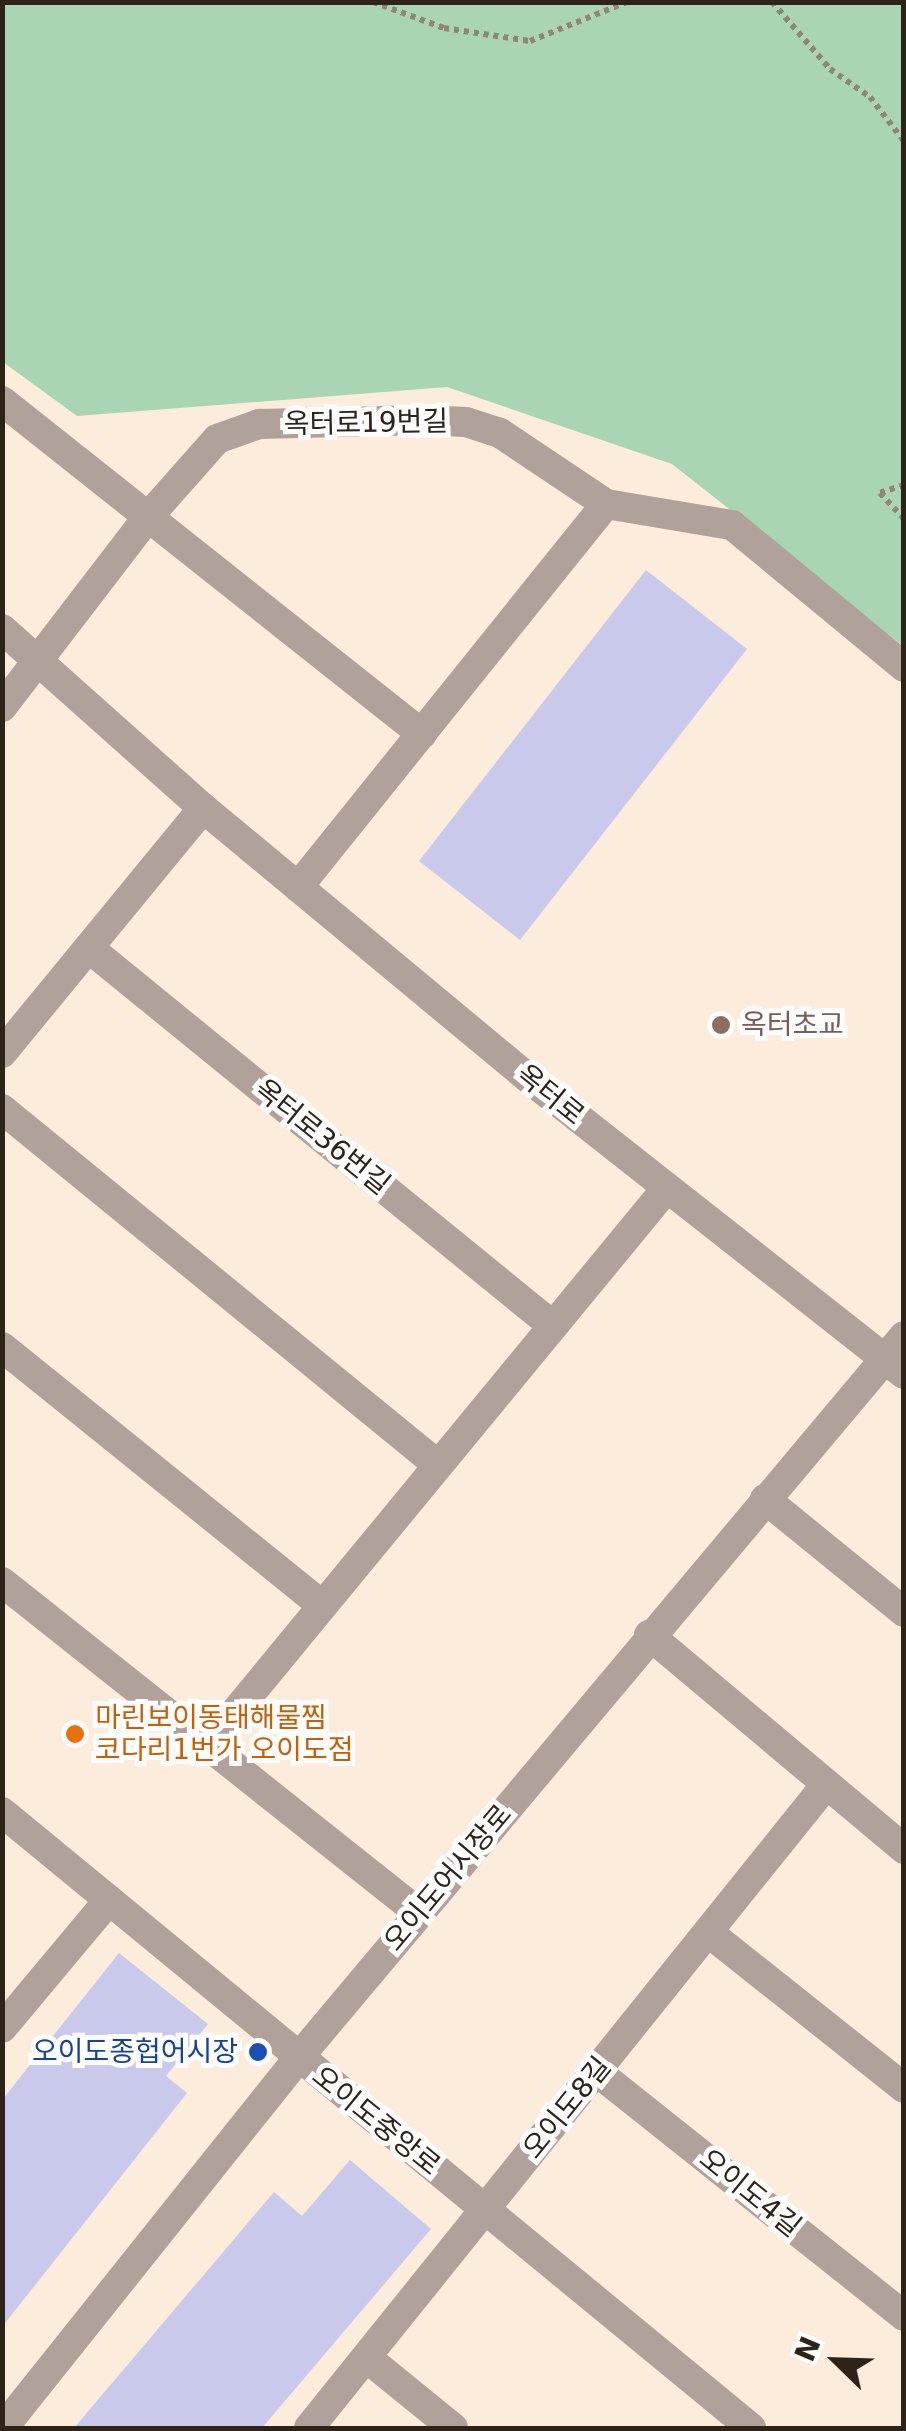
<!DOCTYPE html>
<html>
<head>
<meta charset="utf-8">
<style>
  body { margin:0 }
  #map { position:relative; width:906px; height:2431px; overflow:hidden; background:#fcecdb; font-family:"DejaVu Sans","Noto Sans KR",sans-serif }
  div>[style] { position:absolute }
  .green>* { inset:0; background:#a9d5b4 }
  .building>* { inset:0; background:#c9caeb }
  .path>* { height:6px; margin-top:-3px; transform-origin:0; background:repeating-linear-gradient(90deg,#928578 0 5px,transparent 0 10px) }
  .minor>* { height:30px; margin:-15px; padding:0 15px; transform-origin:15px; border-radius:15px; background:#b1a19b }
  .dots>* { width:28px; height:28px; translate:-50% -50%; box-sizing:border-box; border:5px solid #fcfcfc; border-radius:50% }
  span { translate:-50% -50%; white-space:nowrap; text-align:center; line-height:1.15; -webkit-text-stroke:10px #fcfcfc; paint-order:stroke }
  .street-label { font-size:28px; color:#2d2319 }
  .education-label { font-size:28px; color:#785e54 }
  .left { translate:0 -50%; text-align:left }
  .food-label { font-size:28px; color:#c56008 }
  .transit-label { font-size:28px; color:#164399 }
  .right { translate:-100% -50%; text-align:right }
  .frame { position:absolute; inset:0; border:5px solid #2d2319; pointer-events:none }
  .north { position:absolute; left:786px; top:2311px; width:100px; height:100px; -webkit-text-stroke:8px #fcfcfc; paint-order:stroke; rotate:293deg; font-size:28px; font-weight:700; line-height:40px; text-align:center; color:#2d2319 }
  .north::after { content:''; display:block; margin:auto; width:35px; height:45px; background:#2d2319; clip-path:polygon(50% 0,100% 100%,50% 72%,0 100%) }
</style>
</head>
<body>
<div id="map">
  <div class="green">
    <div style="clip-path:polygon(3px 3px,903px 3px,903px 646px,672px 464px,447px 387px,77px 416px,3px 362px)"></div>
  </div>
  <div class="building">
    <div style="clip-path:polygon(646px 570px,747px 649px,520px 940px,419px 861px)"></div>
    <div style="clip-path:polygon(119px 1953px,208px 2024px,166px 2076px,187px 2093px,2px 2327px,2px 2100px)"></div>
    <div style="clip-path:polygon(350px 2160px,431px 2229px,262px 2428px,74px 2428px,274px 2192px,302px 2216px)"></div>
  </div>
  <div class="path">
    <div style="left:373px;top:2px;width:76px;rotate:20.1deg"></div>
    <div style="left:444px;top:28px;width:87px;rotate:8.6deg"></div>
    <div style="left:530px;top:41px;width:105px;rotate:-21.9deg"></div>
    <div style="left:772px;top:2px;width:89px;rotate:49.1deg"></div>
    <div style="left:830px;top:69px;width:49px;rotate:35deg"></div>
    <div style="left:870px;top:97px;width:56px;rotate:52.3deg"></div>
    <div style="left:904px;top:485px;width:25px;rotate:162deg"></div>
    <div style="left:880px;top:493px;width:35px;rotate:47deg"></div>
  </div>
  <div class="minor">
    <div style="left:2px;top:401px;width:536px;rotate:38.41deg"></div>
    <div style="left:2px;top:629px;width:269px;rotate:41.7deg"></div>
    <div style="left:203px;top:808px;width:435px;rotate:39.7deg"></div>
    <div style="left:538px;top:1086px;width:466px;rotate:38.2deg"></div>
    <div style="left:2px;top:707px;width:240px;rotate:-52.5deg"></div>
    <div style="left:148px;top:517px;width:104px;rotate:-48.5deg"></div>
    <div style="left:217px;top:439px;width:45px;rotate:-19.7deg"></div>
    <div style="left:259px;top:424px;width:164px;rotate:-1.4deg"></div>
    <div style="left:423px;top:420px;width:43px;rotate:2.7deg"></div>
    <div style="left:466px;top:422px;width:36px;rotate:18deg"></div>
    <div style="left:500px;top:433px;width:128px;rotate:33.8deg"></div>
    <div style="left:606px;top:504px;width:128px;rotate:9.5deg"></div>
    <div style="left:732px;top:525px;width:223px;rotate:39.5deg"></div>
    <div style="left:298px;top:887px;width:491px;rotate:-51.2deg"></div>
    <div style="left:90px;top:949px;width:597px;rotate:39.15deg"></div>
    <div style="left:2px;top:1053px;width:317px;rotate:-50.6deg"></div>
    <div style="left:2px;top:1109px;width:563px;rotate:39.23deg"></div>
    <div style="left:2px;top:1347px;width:410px;rotate:38.9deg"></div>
    <div style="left:765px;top:1499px;width:179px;rotate:39.1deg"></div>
    <div style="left:2px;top:1582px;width:532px;rotate:38.44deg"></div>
    <div style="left:649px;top:1635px;width:333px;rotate:40deg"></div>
    <div style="left:208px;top:1745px;width:720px;rotate:-50.52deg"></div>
    <div style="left:2px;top:1812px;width:970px;rotate:39.43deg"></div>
    <div style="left:708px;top:1932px;width:251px;rotate:38.5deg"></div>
    <div style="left:2px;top:2028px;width:167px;rotate:-50.1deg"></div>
    <div style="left:596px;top:2071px;width:394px;rotate:38.5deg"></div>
    <div style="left:367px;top:2358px;width:111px;rotate:39.1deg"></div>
    <div style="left:3px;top:2428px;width:475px;rotate:-51.4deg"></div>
    <div style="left:299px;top:2057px;width:941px;rotate:-50deg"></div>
    <div style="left:309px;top:2428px;width:824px;rotate:-51.21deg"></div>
  </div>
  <div class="dots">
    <div style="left:721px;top:1025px;background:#8d6e63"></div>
    <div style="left:75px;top:1734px;background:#e8710a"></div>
    <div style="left:258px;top:2052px;background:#1a4fb4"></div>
  </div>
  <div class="street-label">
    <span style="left:366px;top:423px;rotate:-1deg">옥터로19번길</span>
    <span style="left:550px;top:1095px;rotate:39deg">옥터로</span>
    <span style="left:322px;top:1137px;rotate:39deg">옥터로36번길</span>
    <span style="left:448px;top:1878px;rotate:-50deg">오이도어시장로</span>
    <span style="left:567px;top:2108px;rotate:-51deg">오이도8길</span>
    <span style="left:376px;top:2121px;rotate:39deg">오이도중앙로</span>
    <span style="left:750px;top:2193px;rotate:39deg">오이도4길</span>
  </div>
  <div class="education-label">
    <span class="left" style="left:741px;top:1025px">옥터초교</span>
  </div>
  <div class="food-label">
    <span class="left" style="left:95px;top:1734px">마린보이동태해물찜<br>코다리1번가 오이도점</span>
  </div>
  <div class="transit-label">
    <span class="right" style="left:238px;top:2052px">오이도종헙어시장</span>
  </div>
  <div class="frame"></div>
  <div class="north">N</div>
</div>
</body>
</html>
